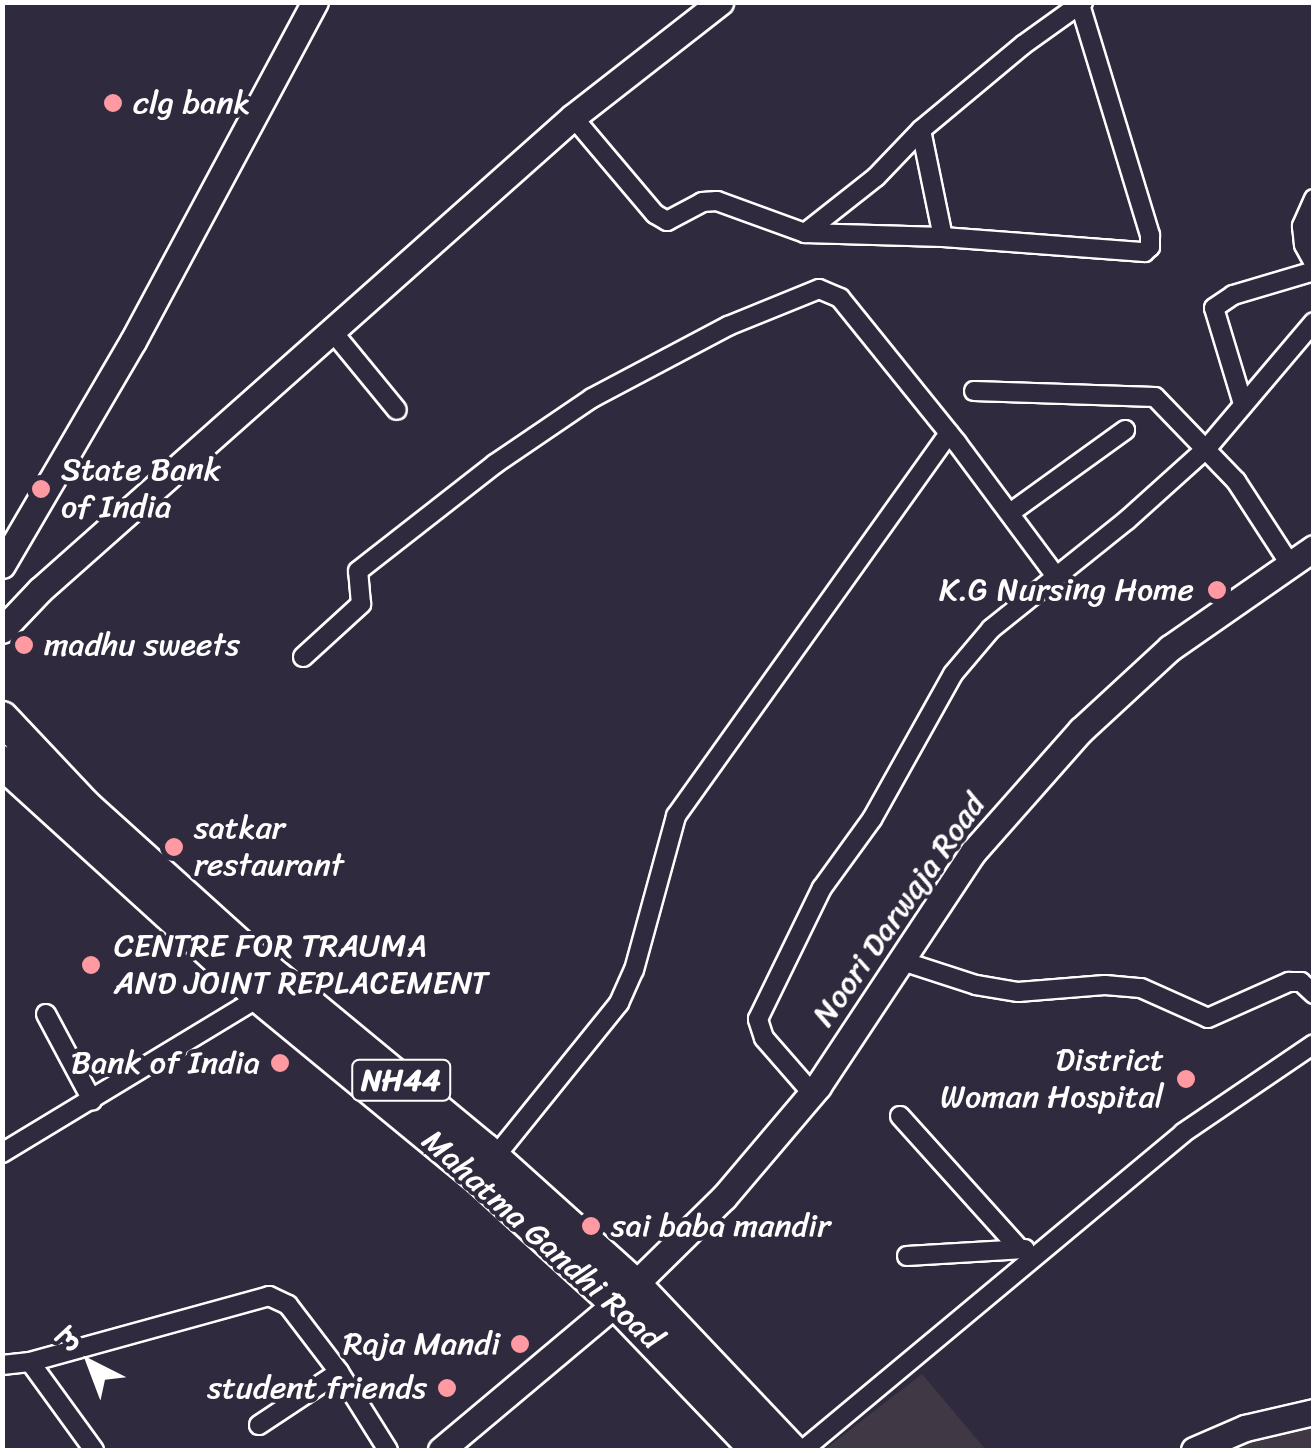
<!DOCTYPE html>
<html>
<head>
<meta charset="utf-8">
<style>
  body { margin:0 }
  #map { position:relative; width:1316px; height:1453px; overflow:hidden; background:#2f2a3d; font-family:Sriracha,"Playpen Sans Deva",sans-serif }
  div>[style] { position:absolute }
  .built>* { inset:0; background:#413845 }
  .roads { filter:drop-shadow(2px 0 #fff) drop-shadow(-2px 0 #fff) drop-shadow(0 2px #fff) drop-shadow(0 -2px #fff) }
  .street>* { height:18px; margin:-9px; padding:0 9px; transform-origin:9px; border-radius:9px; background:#2f2a3d }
  .secondary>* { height:25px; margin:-12.5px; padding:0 12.5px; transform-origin:12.5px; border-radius:12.5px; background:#2f2a3d }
  .highway>* { height:32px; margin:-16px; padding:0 16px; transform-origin:16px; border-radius:16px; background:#2f2a3d }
  .dots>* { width:28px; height:28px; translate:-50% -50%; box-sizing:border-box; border:5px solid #2f2a3d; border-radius:50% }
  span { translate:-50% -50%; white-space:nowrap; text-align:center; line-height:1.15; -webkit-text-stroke:8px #2f2a3d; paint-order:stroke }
  .shield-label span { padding:2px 8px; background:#2f2a3d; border:2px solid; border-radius:8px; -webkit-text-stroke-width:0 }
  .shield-label { font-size:30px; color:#fff; font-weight:700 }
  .poi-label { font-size:32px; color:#fff }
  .left { translate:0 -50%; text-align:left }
  .right { translate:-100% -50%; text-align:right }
  .street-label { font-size:32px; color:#fff }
  .frame { position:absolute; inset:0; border:5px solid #fff; pointer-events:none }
  .north { position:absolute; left:40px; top:1313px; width:100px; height:100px; -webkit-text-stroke:8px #2f2a3d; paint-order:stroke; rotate:318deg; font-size:28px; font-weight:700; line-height:40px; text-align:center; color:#fff }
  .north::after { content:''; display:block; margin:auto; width:35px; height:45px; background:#fff; clip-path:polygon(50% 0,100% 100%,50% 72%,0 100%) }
</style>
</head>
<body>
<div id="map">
  <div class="built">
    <div style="clip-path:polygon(922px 1374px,986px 1450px,824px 1450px)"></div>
    <div style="clip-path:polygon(1313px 1424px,1313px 1450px,1220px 1450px,1293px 1429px)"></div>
  </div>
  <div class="roads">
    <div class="street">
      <div style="left:573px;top:117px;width:127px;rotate:49.8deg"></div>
      <div style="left:655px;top:214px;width:14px;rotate:30deg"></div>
      <div style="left:667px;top:221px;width:40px;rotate:-28deg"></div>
      <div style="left:702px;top:202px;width:15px;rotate:-4deg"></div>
      <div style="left:717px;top:201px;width:94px;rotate:20deg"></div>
      <div style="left:805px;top:233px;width:138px;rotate:1.7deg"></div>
      <div style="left:943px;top:237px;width:202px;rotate:4.3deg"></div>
      <div style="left:1144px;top:252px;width:8px;rotate:-40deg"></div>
      <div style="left:1150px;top:247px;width:12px;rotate:-90deg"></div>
      <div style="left:1150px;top:235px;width:240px;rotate:-106.9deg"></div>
      <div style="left:921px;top:130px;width:109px;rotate:78.4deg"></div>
      <div style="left:1314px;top:199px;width:30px;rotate:114deg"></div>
      <div style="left:1302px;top:226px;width:19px;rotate:84deg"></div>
      <div style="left:1304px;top:245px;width:21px;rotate:61deg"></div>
      <div style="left:805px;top:233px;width:90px;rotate:-38.3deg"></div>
      <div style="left:876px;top:177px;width:65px;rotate:-46.2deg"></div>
      <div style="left:921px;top:130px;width:133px;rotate:-39.8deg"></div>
      <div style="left:1023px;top:45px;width:74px;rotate:-35.6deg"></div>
      <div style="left:332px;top:331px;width:102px;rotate:50.6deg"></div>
      <div style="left:974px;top:391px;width:181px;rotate:1.9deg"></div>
      <div style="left:1155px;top:397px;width:117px;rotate:46deg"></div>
      <div style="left:1236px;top:481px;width:99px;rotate:57deg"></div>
      <div style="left:1243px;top:404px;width:100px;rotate:-106.8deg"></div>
      <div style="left:1214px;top:308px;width:23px;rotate:-34deg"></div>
      <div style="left:1233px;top:295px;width:84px;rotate:-16.5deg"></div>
      <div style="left:1010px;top:513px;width:142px;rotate:-35.8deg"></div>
      <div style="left:303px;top:657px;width:79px;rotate:-42.4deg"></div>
      <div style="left:361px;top:604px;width:33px;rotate:-95deg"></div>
      <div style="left:358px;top:571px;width:174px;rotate:-38deg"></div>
      <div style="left:495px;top:464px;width:117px;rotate:-34.2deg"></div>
      <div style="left:592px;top:398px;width:154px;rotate:-27.9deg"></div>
      <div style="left:728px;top:326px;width:98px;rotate:-22.1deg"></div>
      <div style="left:819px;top:289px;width:23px;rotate:23deg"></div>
      <div style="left:840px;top:298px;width:186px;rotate:51.1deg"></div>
      <div style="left:957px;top:443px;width:164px;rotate:53.4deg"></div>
      <div style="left:899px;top:960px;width:81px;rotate:18deg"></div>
      <div style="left:976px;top:985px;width:43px;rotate:9.5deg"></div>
      <div style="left:1018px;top:992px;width:87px;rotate:-4.6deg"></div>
      <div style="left:1105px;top:985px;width:36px;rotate:5deg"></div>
      <div style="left:1141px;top:988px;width:73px;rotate:24.1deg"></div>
      <div style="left:1208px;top:1018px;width:89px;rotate:-24deg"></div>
      <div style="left:1289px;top:982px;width:12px"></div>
      <div style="left:1301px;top:982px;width:18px;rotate:43deg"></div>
      <div style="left:46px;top:1014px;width:98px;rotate:61.9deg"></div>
      <div style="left:812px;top:1093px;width:73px;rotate:-131.1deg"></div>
      <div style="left:764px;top:1038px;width:20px;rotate:-108deg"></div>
      <div style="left:758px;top:1019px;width:146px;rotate:-64deg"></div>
      <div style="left:822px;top:888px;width:85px;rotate:-54.1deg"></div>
      <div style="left:872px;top:819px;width:166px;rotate:-60.8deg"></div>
      <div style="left:953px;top:674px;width:59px;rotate:-49.8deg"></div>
      <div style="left:991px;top:629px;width:174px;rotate:-38.7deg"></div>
      <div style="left:1127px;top:520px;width:108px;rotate:-42deg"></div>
      <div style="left:1207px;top:448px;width:165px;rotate:-49.7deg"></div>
      <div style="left:900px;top:1116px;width:176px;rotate:48deg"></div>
      <div style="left:2px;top:1153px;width:301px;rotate:-31.2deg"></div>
      <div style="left:494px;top:1158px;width:199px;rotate:-51.1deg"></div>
      <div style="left:619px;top:1003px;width:36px;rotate:-66deg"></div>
      <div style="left:634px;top:970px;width:160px;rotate:-74.7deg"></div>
      <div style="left:676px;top:816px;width:470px;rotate:-54.5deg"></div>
      <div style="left:907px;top:1256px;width:118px;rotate:-3.4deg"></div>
      <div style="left:30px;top:1362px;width:109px;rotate:54deg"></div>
      <div style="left:2px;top:1365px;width:28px;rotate:-6deg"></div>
      <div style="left:30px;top:1362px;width:248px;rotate:-15.4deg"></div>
      <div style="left:269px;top:1296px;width:21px;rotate:25deg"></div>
      <div style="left:288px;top:1305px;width:84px;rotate:52.7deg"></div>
      <div style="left:339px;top:1372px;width:92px;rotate:57.9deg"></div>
      <div style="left:259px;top:1425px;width:96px;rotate:-33.5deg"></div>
      <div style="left:803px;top:1450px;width:495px;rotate:-39.8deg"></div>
      <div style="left:1183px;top:1133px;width:158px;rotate:-34.2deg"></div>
    </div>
    <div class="secondary">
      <div style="left:2px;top:565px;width:259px;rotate:-59.7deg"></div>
      <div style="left:133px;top:341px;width:385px;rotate:-61.8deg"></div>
      <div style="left:2px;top:630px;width:55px;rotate:-46.5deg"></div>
      <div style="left:40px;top:590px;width:713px;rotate:-41.59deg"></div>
      <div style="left:573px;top:117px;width:187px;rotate:-38deg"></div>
      <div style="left:441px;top:1450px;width:229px;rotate:-40deg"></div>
      <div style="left:616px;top:1303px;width:151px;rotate:-44.5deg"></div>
      <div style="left:724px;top:1197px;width:145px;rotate:-49.7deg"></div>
      <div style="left:818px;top:1086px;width:281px;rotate:-56.5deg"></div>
      <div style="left:973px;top:852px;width:163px;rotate:-48.5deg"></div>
      <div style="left:1081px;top:730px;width:121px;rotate:-42.7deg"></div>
      <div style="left:1170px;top:648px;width:175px;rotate:-34.8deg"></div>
      <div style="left:1194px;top:1450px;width:56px;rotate:-23.3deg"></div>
      <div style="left:1245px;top:1428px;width:71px;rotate:-13.1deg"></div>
    </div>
    <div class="highway">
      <div style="left:2px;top:718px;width:122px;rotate:46.7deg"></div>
      <div style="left:86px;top:807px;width:227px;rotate:42.1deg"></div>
      <div style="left:254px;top:959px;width:300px;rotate:39.6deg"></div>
      <div style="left:485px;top:1150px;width:202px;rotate:42deg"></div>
      <div style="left:635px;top:1285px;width:227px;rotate:46.6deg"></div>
      <div style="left:2px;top:762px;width:349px;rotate:42.3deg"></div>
      <div style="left:260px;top:997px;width:289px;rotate:39.5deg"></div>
      <div style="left:483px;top:1181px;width:180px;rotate:42.5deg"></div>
      <div style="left:616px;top:1303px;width:204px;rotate:46.2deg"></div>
    </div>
  </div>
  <div class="dots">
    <div style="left:113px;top:103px;background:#ff9aa2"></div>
    <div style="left:41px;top:489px;background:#ff9aa2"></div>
    <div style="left:1217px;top:590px;background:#ff9aa2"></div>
    <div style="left:24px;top:645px;background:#ff9aa2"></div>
    <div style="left:174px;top:847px;background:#ff9aa2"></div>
    <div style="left:91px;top:965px;background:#ff9aa2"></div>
    <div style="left:280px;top:1063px;background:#ff9aa2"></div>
    <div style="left:1186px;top:1079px;background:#ff9aa2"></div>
    <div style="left:591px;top:1226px;background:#ff9aa2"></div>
    <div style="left:520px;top:1344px;background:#ff9aa2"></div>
    <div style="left:447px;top:1388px;background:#ff9aa2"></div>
  </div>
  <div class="shield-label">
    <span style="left:401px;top:1080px">NH44</span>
  </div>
  <div class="poi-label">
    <span class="left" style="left:133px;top:103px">clg bank</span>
    <span class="left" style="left:61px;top:489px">State Bank<br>of India</span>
    <span class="right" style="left:1194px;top:590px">K.G Nursing Home</span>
    <span class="left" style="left:44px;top:645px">madhu sweets</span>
    <span class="left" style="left:194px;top:847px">satkar<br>restaurant</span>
    <span class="left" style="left:114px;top:965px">CENTRE FOR TRAUMA<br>AND JOINT REPLACEMENT</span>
    <span class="right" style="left:1164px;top:1079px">District<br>Woman Hospital</span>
    <span class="right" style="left:260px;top:1063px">Bank of India</span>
    <span class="left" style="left:611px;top:1226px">sai baba mandir</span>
    <span class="right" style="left:500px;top:1344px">Raja Mandi</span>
    <span class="right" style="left:427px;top:1388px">student friends</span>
  </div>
  <div class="street-label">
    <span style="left:899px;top:910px;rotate:-55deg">Noori Darwaja Road</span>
    <span style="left:542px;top:1240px;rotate:42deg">Mahatma Gandhi Road</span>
  </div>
  <div class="frame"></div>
  <div class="north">उ</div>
</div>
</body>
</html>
